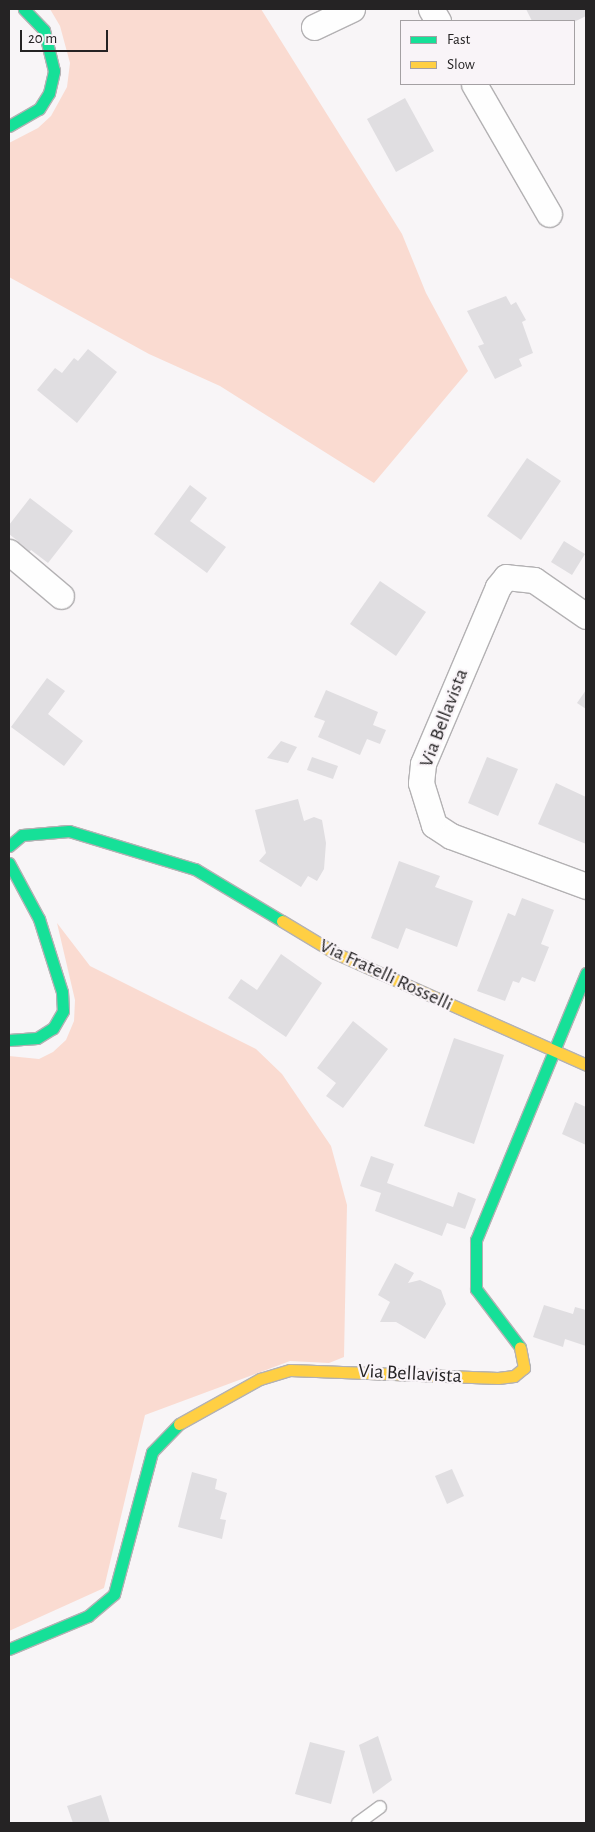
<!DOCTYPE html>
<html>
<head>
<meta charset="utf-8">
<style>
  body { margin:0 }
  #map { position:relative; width:595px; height:1832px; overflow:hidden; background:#f8f5f7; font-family:"Alegreya Sans",sans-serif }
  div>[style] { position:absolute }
  .green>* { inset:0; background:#fadbd1 }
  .building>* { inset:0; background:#e0dee1 }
  .roads { filter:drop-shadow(1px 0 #b3b1b3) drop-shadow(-1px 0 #b3b1b3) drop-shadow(0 1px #b3b1b3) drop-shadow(0 -1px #b3b1b3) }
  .lane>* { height:12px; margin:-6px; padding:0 6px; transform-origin:6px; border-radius:6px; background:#fefefe }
  .street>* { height:25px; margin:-12.5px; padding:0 12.5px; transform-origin:12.5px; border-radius:12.5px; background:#fefefe }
  .fast>* { height:11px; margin:-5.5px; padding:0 5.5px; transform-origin:5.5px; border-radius:5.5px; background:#16e098 }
  .slow>* { height:11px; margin:-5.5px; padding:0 5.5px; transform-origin:5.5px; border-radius:5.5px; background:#ffcf43 }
  span { translate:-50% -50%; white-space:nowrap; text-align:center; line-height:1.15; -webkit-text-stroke:4.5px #f9f4f8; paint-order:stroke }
  .street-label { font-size:20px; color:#252324 }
  .frame { position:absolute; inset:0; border:10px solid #252324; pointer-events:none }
  .legend { position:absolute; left:400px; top:20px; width:175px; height:65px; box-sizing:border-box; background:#f9f4f8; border:1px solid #a4a0a3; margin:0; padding:6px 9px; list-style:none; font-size:15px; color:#252324 }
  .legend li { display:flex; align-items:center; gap:10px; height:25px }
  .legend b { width:25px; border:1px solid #a4a0a3 }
  .scale { position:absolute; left:20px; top:30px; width:88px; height:22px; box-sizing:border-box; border:2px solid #252324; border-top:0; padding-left:6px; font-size:15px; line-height:18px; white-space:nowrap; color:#252324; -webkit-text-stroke:4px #f9f4f8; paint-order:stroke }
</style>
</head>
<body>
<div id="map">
  <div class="green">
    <div style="clip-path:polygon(50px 9px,261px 9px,402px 234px,426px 293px,468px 371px,374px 483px,220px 386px,149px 354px,9px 277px,9px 143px,38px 128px,51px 116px,67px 87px,70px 63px,60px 26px)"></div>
    <div style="clip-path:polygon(57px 923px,90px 966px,256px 1049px,282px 1074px,331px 1146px,347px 1205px,344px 1357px,329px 1363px,290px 1361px,145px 1415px,104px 1588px,9px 1631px,9px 1056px,39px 1059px,53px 1052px,66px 1040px,74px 1021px,75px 1000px)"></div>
  </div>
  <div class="building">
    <div style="clip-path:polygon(526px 9px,586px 9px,586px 16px,574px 22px,532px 21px)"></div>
    <div style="clip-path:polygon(405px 98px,434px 151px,396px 172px,367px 119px)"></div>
    <div style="clip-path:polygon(506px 296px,511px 305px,516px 302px,526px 320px,522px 322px,533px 353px,519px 359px,522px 366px,495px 379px,478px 346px,484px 344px,467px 311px)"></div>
    <div style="clip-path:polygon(88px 349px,117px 372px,77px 423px,37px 390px,55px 368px,62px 373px,74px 358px,78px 361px)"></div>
    <div style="clip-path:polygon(527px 458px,561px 481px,521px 540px,487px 516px)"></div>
    <div style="clip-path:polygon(190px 485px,207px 498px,190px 521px,226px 547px,207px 573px,154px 534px)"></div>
    <div style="clip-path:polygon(30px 498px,73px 531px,48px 563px,31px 550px,27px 555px,15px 546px,18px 541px,9px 534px,9px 525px)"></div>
    <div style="clip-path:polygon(564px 541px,585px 554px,572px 575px,551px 562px)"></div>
    <div style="clip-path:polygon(380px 581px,426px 612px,396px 656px,350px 624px)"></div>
    <div style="clip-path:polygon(47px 678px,65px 691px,48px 714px,83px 741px,64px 766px,11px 727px)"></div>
    <div style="clip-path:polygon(326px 690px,378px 712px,373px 725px,386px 730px,380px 744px,367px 739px,360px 755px,318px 737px,325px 721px,314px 717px)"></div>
    <div style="clip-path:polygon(586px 690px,586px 709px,577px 703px)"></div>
    <div style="clip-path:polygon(281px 741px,297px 747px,288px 763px,267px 758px)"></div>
    <div style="clip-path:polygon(312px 757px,338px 766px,333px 779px,307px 770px)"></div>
    <div style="clip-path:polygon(487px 757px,518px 769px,498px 816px,468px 803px)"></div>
    <div style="clip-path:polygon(556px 783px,586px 797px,586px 844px,538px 824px)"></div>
    <div style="clip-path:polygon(298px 799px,304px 821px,314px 817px,322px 820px,326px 843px,324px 869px,317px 881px,308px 876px,301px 887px,259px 861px,266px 853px,255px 810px)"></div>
    <div style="clip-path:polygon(399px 861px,440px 876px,435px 887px,473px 901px,457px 947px,406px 928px,398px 949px,371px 938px)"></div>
    <div style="clip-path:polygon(522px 898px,554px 910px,541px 944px,549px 947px,535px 982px,522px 977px,519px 983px,513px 981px,505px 1001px,477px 991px,508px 913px,515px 916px)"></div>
    <div style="clip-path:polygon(281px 954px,322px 983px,286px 1037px,228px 998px,241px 979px,257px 990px)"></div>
    <div style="clip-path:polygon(353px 1021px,388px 1049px,343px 1108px,326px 1096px,336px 1083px,317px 1068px)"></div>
    <div style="clip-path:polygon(454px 1038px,504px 1055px,474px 1144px,424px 1126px)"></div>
    <div style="clip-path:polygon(575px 1102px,586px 1107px,586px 1145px,562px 1134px)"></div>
    <div style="clip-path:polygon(371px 1156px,394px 1164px,387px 1183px,453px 1207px,458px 1192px,476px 1199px,465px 1229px,447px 1223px,442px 1236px,375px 1211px,381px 1193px,360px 1186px)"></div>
    <div style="clip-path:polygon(395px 1263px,414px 1273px,408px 1283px,420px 1280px,441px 1290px,446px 1304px,425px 1339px,396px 1322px,380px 1322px,390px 1302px,378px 1295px)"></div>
    <div style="clip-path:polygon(544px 1305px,573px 1314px,575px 1307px,586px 1310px,586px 1346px,565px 1339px,563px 1347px,533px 1337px)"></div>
    <div style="clip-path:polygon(452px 1469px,464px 1496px,447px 1504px,435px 1476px)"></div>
    <div style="clip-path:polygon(192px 1472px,217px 1479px,215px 1489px,227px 1493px,220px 1519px,226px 1520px,222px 1539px,178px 1527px)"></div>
    <div style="clip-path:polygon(378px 1736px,392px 1780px,373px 1794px,359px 1745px)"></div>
    <div style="clip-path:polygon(310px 1742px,345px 1751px,331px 1804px,295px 1794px)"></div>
    <div style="clip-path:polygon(101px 1795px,110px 1823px,73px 1823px,67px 1806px)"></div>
  </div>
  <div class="roads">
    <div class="lane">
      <div style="left:358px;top:1823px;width:27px;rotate:-36deg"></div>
    </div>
    <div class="street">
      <div style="left:431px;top:9px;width:14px;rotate:60deg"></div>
      <div style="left:314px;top:27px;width:42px;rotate:-25.3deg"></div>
      <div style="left:474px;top:84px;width:150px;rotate:60deg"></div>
      <div style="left:9px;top:552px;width:68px;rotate:40.2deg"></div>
      <div style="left:586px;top:616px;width:63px;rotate:-145.3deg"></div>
      <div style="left:534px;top:580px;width:28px;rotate:-174deg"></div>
      <div style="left:506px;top:577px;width:13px;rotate:129deg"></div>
      <div style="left:498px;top:587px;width:192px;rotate:113deg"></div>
      <div style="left:423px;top:764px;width:19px;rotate:96deg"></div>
      <div style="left:421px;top:783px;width:44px;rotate:72.8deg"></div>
      <div style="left:434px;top:825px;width:20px;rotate:33deg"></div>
      <div style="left:451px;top:836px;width:144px;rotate:20.3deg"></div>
    </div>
    <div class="fast">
      <div style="left:9px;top:126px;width:34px;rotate:-30deg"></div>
      <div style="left:39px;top:109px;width:19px;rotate:-58deg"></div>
      <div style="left:49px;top:93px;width:23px;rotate:-77deg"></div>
      <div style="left:54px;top:71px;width:42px;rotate:-103.7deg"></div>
      <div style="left:44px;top:30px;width:29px;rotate:-134deg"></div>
      <div style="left:9px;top:846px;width:17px;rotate:-40deg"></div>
      <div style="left:22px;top:835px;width:47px;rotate:-4.9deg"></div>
      <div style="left:69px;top:831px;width:132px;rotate:16.8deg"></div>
      <div style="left:195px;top:869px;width:101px;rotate:30.9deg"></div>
      <div style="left:9px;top:863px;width:64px;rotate:61.8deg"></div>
      <div style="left:39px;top:919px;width:77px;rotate:72.5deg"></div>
      <div style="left:62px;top:992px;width:19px;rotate:87deg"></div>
      <div style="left:63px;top:1011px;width:20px;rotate:120deg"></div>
      <div style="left:53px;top:1028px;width:19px;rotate:148deg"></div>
      <div style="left:37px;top:1038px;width:28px;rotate:176deg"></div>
      <div style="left:520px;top:1347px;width:73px;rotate:-127.2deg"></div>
      <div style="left:476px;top:1289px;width:49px;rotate:-90deg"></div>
      <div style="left:476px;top:1240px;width:289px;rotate:-67.6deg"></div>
      <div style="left:9px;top:1649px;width:86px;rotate:-22.7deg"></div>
      <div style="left:88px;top:1616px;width:34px;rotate:-40deg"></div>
      <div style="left:114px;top:1594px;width:147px;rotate:-75deg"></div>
      <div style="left:152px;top:1452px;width:39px;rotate:-46deg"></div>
    </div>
    <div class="slow">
      <div style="left:282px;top:921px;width:62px;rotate:31.1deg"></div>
      <div style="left:335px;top:953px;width:275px;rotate:24deg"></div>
      <div style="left:179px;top:1424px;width:93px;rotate:-29.1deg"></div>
      <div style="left:260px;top:1379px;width:31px;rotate:-17deg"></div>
      <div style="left:290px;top:1370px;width:208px;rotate:2.2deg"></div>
      <div style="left:498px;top:1378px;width:16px;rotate:-7deg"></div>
      <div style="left:514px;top:1376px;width:13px;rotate:-39deg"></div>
      <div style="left:524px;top:1368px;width:21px;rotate:-101deg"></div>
    </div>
  </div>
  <div class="street-label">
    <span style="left:444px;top:718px;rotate:-69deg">Via Bellavista</span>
    <span style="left:386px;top:975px;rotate:25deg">Via Fratelli Rosselli</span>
    <span style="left:410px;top:1374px;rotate:3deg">Via Bellavista</span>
  </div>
  <div class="frame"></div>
  <ul class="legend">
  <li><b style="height:6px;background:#16e098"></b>Fast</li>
  <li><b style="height:6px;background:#ffcf43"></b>Slow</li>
  </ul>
  <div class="scale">20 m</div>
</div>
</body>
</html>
